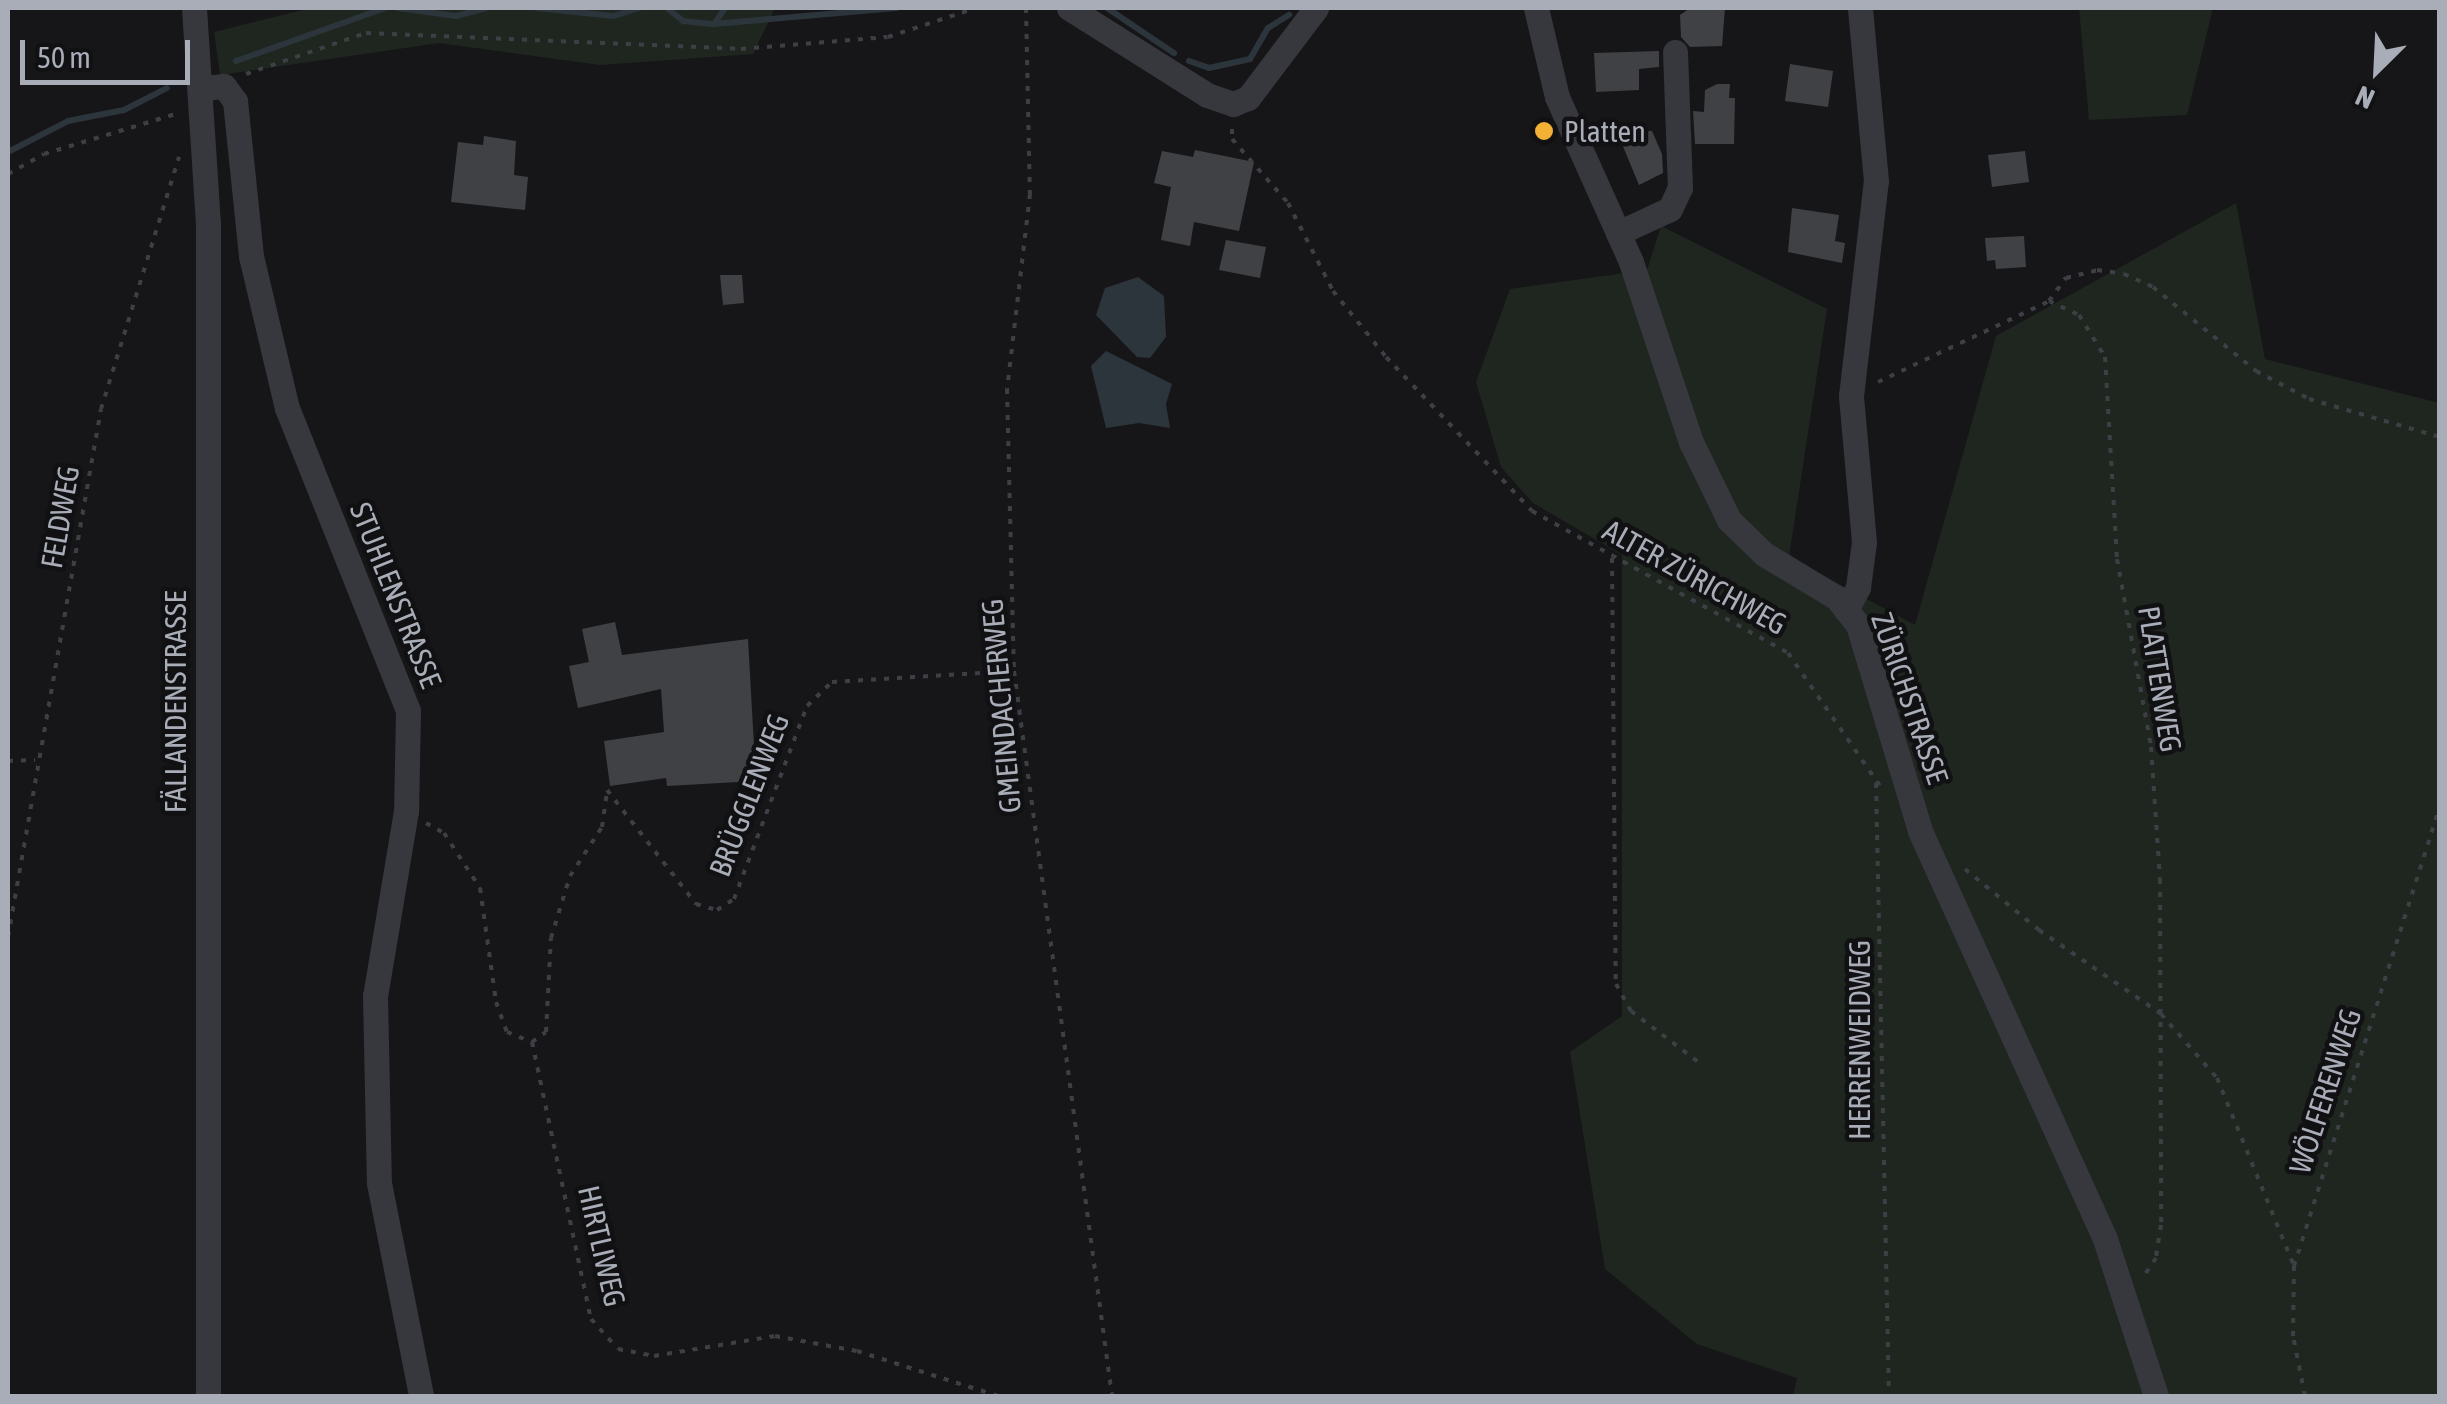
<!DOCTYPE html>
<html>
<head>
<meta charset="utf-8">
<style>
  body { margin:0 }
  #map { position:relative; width:2447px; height:1404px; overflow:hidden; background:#161618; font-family:"Asap Condensed",sans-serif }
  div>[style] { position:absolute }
  .green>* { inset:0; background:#1e261f }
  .water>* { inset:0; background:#2c353c }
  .stream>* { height:6px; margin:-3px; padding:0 3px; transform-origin:3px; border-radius:3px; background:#2c353c }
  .building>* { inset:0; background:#404145 }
  .path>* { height:4px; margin-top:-2px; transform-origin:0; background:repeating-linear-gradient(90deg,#3d3f44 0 5px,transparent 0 13px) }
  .minor>* { height:25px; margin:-12.5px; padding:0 12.5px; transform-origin:12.5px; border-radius:12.5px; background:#37383d }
  .dots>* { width:28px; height:28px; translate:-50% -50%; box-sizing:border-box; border:5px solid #111113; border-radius:50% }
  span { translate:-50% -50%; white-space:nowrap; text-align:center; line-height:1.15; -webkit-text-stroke:9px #111113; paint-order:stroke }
  .poi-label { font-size:30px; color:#a8adb8 }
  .left { translate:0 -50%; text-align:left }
  .street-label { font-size:30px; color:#a8adb8 }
  .frame { position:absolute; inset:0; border:10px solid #a8adb8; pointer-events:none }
  .north { position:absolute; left:2327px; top:20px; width:100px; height:100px; -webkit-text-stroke:8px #111113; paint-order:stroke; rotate:204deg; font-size:28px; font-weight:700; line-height:40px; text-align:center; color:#a8adb8 }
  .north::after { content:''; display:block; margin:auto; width:35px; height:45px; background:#a8adb8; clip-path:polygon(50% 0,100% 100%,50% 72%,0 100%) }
  .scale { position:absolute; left:20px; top:40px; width:170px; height:45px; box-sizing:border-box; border:5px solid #a8adb8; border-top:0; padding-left:12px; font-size:30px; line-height:35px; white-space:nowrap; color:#a8adb8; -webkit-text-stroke:8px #111113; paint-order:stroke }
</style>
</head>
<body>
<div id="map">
  <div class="green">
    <div style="clip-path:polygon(311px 8px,775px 8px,753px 54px,600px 65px,439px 43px,220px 75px,214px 32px)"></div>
    <div style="clip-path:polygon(2079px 8px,2213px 8px,2187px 115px,2089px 120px)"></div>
    <div style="clip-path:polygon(2236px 203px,2265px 359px,2439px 403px,2439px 1396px,1793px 1396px,1797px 1378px,1697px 1344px,1605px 1269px,1570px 1052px,1622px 1016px,1622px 555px,1533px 503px,1501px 467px,1476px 382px,1510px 289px,1647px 270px,1661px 226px,1827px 309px,1789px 557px,1915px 625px,1996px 336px)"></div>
  </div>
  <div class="water">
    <div style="clip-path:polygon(1138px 277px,1164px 296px,1166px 337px,1150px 358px,1137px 357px,1096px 315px,1105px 288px)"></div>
    <div style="clip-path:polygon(1106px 351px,1172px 384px,1166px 404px,1170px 428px,1139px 423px,1106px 428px,1091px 366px)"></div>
  </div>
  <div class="stream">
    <div style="left:398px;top:8px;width:59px;rotate:7.9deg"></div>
    <div style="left:456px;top:16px;width:30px;rotate:-15deg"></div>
    <div style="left:537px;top:8px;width:77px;rotate:5.9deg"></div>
    <div style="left:614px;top:16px;width:26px;rotate:-18deg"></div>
    <div style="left:667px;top:8px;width:21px;rotate:39deg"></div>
    <div style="left:683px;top:21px;width:31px;rotate:6deg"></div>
    <div style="left:714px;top:24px;width:183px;rotate:-5deg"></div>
    <div style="left:1107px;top:8px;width:81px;rotate:33.9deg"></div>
    <div style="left:715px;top:23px;width:18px;rotate:-56deg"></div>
    <div style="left:236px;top:61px;width:158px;rotate:-19.6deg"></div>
    <div style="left:1189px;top:61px;width:21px;rotate:19deg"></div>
    <div style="left:1209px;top:68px;width:42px;rotate:-12.4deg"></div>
    <div style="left:1250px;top:59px;width:36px;rotate:-60deg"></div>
    <div style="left:1268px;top:28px;width:25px;rotate:-32deg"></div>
    <div style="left:8px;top:152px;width:68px;rotate:-27.3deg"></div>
    <div style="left:68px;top:121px;width:57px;rotate:-11.1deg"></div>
    <div style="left:124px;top:110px;width:48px;rotate:-27.1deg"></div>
  </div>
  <div class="building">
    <div style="clip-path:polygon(1690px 8px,1725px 8px,1722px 46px,1690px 47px,1681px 37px,1680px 15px)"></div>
    <div style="clip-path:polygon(1659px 51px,1659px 67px,1639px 69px,1639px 90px,1596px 92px,1594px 53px)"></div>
    <div style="clip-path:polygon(1790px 64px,1833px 71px,1828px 107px,1785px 101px)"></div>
    <div style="clip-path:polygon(1717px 84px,1730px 84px,1729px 98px,1735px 98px,1734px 144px,1695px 144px,1693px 111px,1704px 112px,1705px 90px)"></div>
    <div style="clip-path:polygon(1644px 131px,1652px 131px,1662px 154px,1663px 173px,1639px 185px,1622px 144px)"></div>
    <div style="clip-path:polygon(484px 136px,516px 141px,514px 175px,528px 177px,525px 210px,451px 202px,458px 142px,483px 145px)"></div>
    <div style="clip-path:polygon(1195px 150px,1254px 162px,1239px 231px,1194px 222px,1190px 246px,1161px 240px,1171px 187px,1154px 183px,1162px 151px,1193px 157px)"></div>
    <div style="clip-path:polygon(2025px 151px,2029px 182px,1992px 187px,1988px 155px)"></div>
    <div style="clip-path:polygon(1792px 208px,1839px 215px,1835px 241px,1845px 243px,1842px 263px,1788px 252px)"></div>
    <div style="clip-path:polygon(2024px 236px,2026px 267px,1996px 269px,1995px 260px,1987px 261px,1985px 238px)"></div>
    <div style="clip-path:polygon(1226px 240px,1266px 247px,1260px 278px,1219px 270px)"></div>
    <div style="clip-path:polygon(720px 275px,742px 275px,744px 303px,723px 305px)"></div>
    <div style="clip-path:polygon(615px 622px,622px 655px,748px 639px,756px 781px,667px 786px,666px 778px,610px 786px,604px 741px,664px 732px,661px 689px,578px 708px,569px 666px,589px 662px,582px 629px)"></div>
  </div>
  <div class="path">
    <div style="left:1026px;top:8px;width:186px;rotate:88.8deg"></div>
    <div style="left:1030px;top:194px;width:196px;rotate:96.7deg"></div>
    <div style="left:1007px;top:389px;width:282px;rotate:88.6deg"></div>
    <div style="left:1014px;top:671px;width:732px;rotate:82.3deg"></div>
    <div style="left:246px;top:74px;width:127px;rotate:-18.9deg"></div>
    <div style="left:366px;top:33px;width:375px;rotate:2.4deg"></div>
    <div style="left:741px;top:49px;width:147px;rotate:-4.7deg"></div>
    <div style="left:888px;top:37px;width:93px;rotate:-18.2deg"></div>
    <div style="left:1232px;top:129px;width:10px;rotate:90deg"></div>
    <div style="left:1232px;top:139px;width:85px;rotate:48.8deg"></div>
    <div style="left:1288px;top:203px;width:99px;rotate:62.9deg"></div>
    <div style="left:1333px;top:291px;width:85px;rotate:51.2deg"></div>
    <div style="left:1386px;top:357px;width:212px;rotate:46.5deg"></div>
    <div style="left:1532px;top:511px;width:293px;rotate:29deg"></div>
    <div style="left:1788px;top:653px;width:167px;rotate:55.3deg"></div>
    <div style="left:8px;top:174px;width:41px;rotate:-29.1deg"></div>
    <div style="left:44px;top:154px;width:141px;rotate:-16.9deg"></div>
    <div style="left:2049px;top:301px;width:29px;rotate:-54deg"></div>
    <div style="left:2066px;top:278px;width:32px;rotate:-14deg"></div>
    <div style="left:2097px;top:270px;width:27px;rotate:8deg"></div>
    <div style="left:2124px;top:274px;width:32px;rotate:24deg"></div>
    <div style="left:2153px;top:287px;width:133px;rotate:39.2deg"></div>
    <div style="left:2256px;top:371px;width:60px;rotate:27.8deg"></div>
    <div style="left:2309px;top:399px;width:136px;rotate:16.2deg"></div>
    <div style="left:1878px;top:382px;width:189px;rotate:-25.3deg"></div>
    <div style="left:2049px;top:301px;width:33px;rotate:25deg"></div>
    <div style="left:2079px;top:315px;width:49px;rotate:58.2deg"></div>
    <div style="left:2105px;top:357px;width:202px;rotate:86.6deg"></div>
    <div style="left:2117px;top:559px;width:191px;rotate:79.7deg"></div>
    <div style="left:2151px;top:747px;width:132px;rotate:86.1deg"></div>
    <div style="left:2160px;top:879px;width:346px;rotate:89.8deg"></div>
    <div style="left:2161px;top:1225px;width:33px;rotate:99deg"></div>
    <div style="left:2156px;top:1258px;width:23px;rotate:124deg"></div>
    <div style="left:1612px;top:558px;width:426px;rotate:89.5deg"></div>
    <div style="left:1616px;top:984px;width:31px;rotate:61deg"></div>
    <div style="left:1631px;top:1011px;width:88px;rotate:37.1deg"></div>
    <div style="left:8px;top:761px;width:27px;rotate:-2deg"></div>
    <div style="left:1876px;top:783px;width:613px;rotate:88.79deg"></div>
    <div style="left:426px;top:823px;width:21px;rotate:29deg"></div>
    <div style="left:444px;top:833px;width:66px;rotate:56.8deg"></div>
    <div style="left:480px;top:888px;width:115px;rotate:82deg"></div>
    <div style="left:496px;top:1002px;width:32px;rotate:70deg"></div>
    <div style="left:507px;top:1032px;width:27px;rotate:22deg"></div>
    <div style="left:1965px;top:869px;width:96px;rotate:39.5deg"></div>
    <div style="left:2039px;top:930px;width:148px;rotate:34.5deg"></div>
    <div style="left:2161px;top:1014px;width:85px;rotate:48.8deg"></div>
    <div style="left:2217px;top:1078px;width:203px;rotate:67.7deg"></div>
    <div style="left:8px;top:937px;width:536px;rotate:-80.01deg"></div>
    <div style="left:101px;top:409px;width:264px;rotate:-72.8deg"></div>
    <div style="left:532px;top:1042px;width:17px;rotate:-36deg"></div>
    <div style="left:546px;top:1032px;width:94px;rotate:-87deg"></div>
    <div style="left:551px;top:938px;width:65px;rotate:-73deg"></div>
    <div style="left:570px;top:876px;width:59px;rotate:-56.9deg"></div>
    <div style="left:602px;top:827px;width:37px;rotate:-82deg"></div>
    <div style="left:607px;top:790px;width:145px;rotate:52deg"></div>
    <div style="left:696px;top:904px;width:22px;rotate:16deg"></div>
    <div style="left:717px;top:910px;width:20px;rotate:-33deg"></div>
    <div style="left:734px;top:899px;width:206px;rotate:-69.3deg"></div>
    <div style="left:807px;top:706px;width:35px;rotate:-44deg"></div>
    <div style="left:832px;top:682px;width:181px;rotate:-3.5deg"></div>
    <div style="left:532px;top:1042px;width:283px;rotate:78deg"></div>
    <div style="left:591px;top:1319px;width:40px;rotate:48deg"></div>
    <div style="left:618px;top:1349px;width:37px;rotate:11deg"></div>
    <div style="left:654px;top:1356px;width:123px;rotate:-9.4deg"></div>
    <div style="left:775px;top:1336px;width:83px;rotate:10.4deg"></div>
    <div style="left:857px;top:1351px;width:148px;rotate:17.7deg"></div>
    <div style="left:2305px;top:1396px;width:61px;rotate:-101.3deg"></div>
    <div style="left:2293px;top:1336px;width:70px;rotate:-89.2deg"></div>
    <div style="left:2294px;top:1266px;width:484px;rotate:-72.4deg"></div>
  </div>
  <div class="minor">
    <div style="left:194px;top:8px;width:214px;rotate:86.3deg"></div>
    <div style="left:208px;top:222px;width:1174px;rotate:90deg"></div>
    <div style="left:1069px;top:8px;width:163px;rotate:32.2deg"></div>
    <div style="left:1207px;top:95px;width:28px;rotate:19deg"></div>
    <div style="left:1233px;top:104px;width:16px;rotate:-22deg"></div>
    <div style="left:1248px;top:98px;width:113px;rotate:-52.9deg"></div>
    <div style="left:1536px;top:8px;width:91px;rotate:76.7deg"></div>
    <div style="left:1557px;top:97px;width:181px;rotate:65.8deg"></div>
    <div style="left:1631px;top:262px;width:190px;rotate:71.6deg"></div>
    <div style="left:1691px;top:442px;width:87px;rotate:64deg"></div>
    <div style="left:1729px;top:520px;width:49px;rotate:44.2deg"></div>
    <div style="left:1764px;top:554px;width:85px;rotate:31.1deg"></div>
    <div style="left:1837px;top:598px;width:34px;rotate:52deg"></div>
    <div style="left:1858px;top:625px;width:215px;rotate:73.2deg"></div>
    <div style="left:1920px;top:831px;width:448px;rotate:65.6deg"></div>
    <div style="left:2105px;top:1239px;width:165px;rotate:72deg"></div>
    <div style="left:204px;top:88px;width:20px;rotate:-6deg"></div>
    <div style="left:224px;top:86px;width:19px;rotate:54deg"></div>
    <div style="left:235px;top:101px;width:156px;rotate:84.1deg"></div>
    <div style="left:251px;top:256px;width:156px;rotate:76.7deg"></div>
    <div style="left:287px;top:408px;width:326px;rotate:68.2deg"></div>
    <div style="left:408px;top:711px;width:100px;rotate:91.1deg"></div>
    <div style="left:406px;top:811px;width:188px;rotate:99.5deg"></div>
    <div style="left:375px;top:996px;width:187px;rotate:88.8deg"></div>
    <div style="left:379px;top:1183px;width:217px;rotate:78.8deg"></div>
    <div style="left:1618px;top:233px;width:57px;rotate:-24.8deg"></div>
    <div style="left:1670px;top:209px;width:23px;rotate:-65deg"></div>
    <div style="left:1680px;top:188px;width:136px;rotate:-92.1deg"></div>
    <div style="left:1846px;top:610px;width:26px;rotate:-62deg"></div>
    <div style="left:1858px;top:587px;width:45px;rotate:-82.4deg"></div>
    <div style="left:1864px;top:542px;width:147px;rotate:-95.1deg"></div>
    <div style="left:1851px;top:396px;width:216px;rotate:-83.4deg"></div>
    <div style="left:1876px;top:181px;width:174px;rotate:-95.3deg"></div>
  </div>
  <div class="dots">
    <div style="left:1544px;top:131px;background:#f2b134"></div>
  </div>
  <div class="poi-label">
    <span class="left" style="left:1564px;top:131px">Platten</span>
  </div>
  <div class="street-label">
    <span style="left:60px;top:517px;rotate:-80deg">FELDWEG</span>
    <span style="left:1695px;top:577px;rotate:29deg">ALTER ZÜRICHWEG</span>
    <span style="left:396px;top:595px;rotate:68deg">STUHLENSTRASSE</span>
    <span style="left:2160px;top:679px;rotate:81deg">PLATTENWEG</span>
    <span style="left:1910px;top:698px;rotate:71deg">ZÜRICHSTRASSE</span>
    <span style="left:175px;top:702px;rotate:-90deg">FÄLLANDENSTRASSE</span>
    <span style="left:1001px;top:706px;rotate:-95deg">GMEINDACHERWEG</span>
    <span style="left:749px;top:795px;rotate:-69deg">BRÜGGLENWEG</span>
    <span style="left:1859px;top:1040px;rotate:-90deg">HERRENWEIDWEG</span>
    <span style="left:2325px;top:1091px;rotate:-72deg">WÖLFERENWEG</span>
    <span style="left:602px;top:1246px;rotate:77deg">HIRTLIWEG</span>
  </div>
  <div class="frame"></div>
  <div class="north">N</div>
  <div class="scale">50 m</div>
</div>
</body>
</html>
